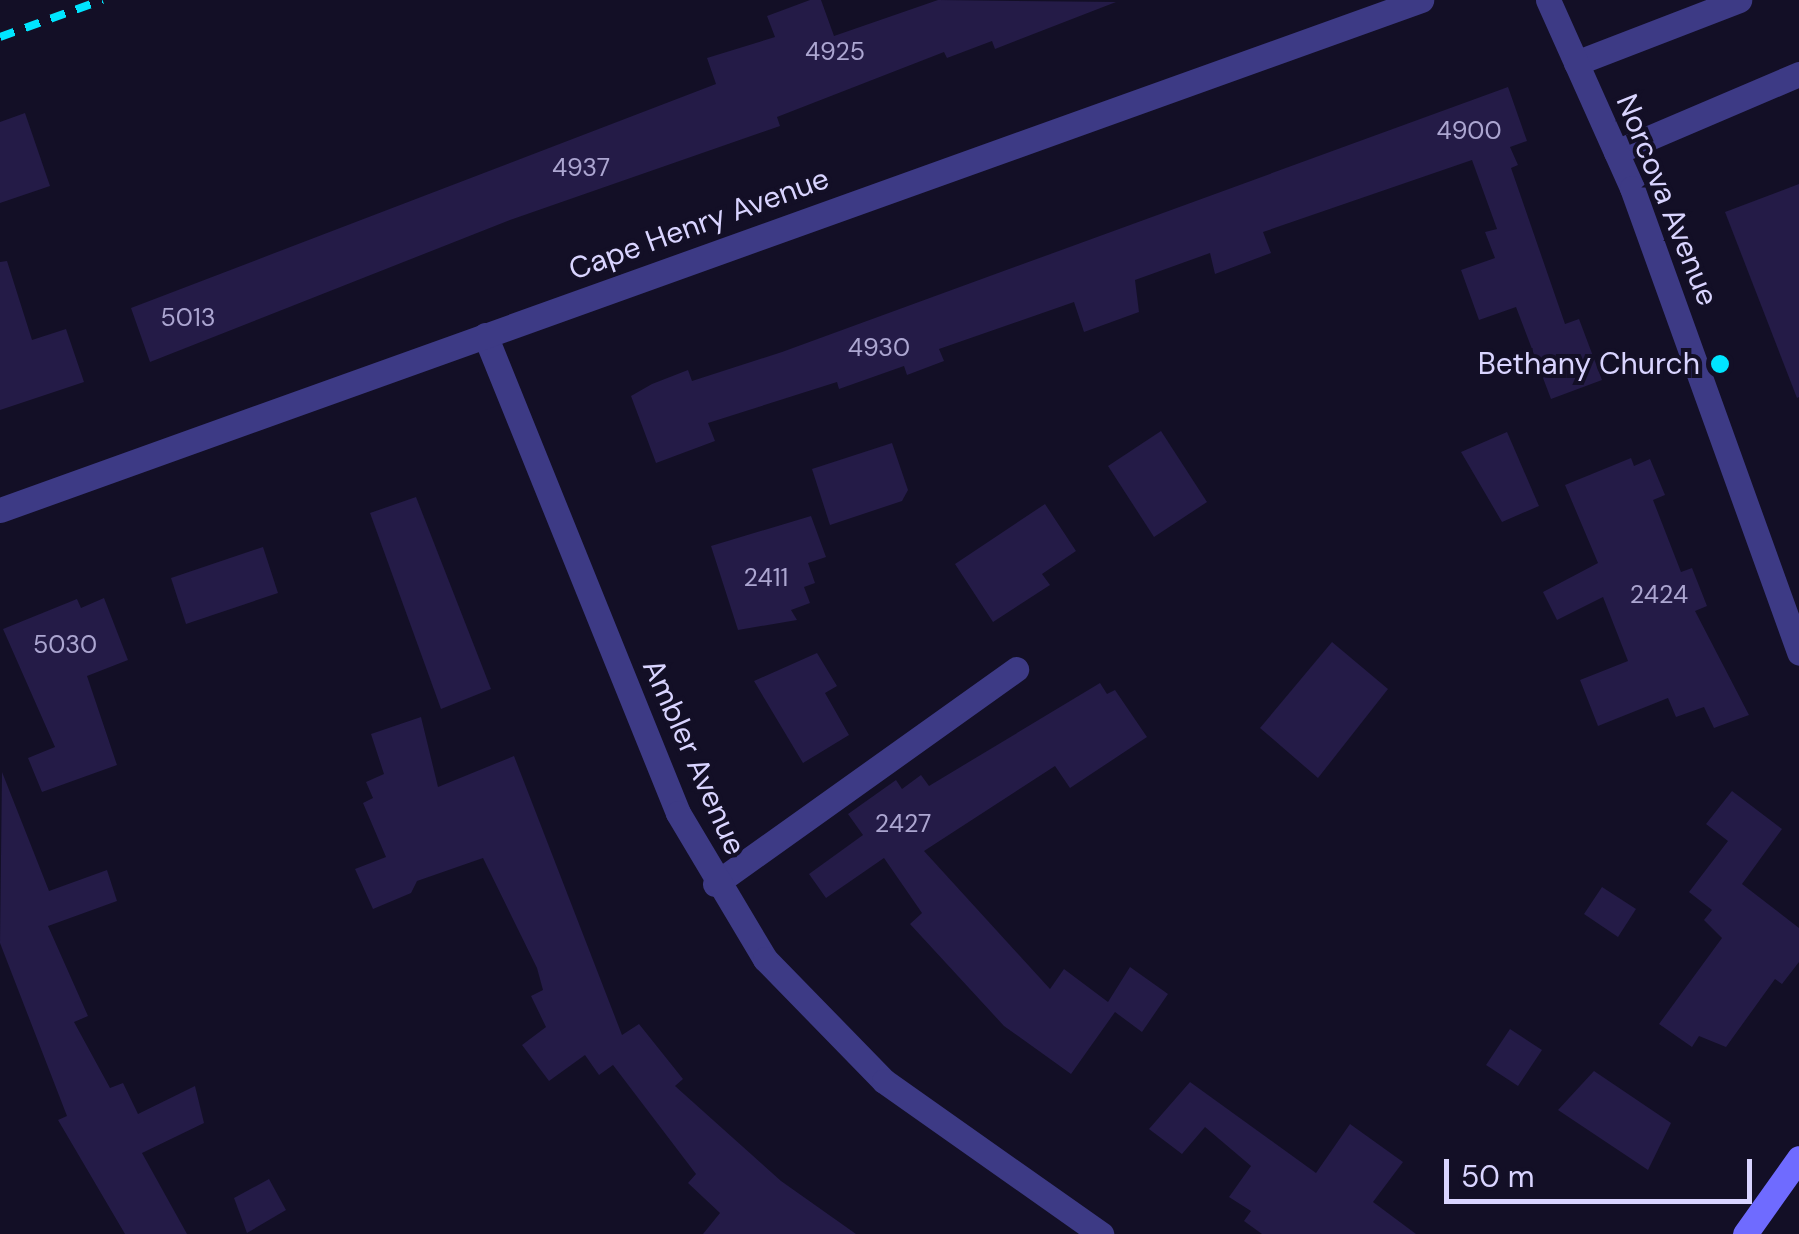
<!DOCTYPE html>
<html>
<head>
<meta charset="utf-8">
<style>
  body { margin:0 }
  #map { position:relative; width:1799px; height:1234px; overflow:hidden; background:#130f26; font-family:"DM Sans",sans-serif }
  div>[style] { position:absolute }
  .building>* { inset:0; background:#241b47 }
  .lane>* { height:25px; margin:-12.5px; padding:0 12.5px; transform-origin:12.5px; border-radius:12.5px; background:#3d3a85 }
  .street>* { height:25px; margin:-12.5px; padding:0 12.5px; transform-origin:12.5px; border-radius:12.5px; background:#3d3a85 }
  .secondary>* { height:25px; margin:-12.5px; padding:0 12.5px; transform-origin:12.5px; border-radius:12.5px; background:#6f6bff }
  .rail>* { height:8px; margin-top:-4px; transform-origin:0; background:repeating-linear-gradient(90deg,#00e5ff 0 15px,transparent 0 27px) }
  .dots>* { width:28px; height:28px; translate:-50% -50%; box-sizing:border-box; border:5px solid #130f26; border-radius:50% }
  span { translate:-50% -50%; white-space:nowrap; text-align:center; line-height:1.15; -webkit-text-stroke:8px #130f26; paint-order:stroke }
  .number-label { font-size:25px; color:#aca6d1 }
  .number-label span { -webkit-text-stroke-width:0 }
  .street-label { font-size:30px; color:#d9d4ff }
  .poi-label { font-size:30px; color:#d9d4ff }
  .right { translate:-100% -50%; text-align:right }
  .scale { position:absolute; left:1444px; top:1159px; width:308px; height:45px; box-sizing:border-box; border:5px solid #d9d4ff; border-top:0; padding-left:12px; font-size:30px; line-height:35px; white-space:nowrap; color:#d9d4ff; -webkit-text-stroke:8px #130f26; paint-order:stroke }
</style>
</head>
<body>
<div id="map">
  <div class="building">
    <div style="clip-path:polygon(810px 0,821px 0,834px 36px,938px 0,1116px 2px,995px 49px,992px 41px,947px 58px,944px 52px,777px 117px,780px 126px,510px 220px,150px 362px,131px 308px,716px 84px,707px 58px,775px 37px,767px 16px)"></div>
    <div style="clip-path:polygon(1508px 87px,1527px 141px,1510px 147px,1518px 165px,1511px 168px,1565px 324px,1579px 319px,1602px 380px,1551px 399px,1516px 307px,1479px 320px,1461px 270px,1495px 258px,1485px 232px,1497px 229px,1472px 160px,1263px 232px,1271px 253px,1215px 274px,1210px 253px,1135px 280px,1139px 312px,1084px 332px,1074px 302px,939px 349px,944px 361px,907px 375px,904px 366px,839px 389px,837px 382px,708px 423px,715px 441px,656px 463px,631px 396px,652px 384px,688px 370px,692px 381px,782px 352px)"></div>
    <div style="clip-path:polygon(25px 113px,50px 186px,0 203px,0 122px)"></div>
    <div style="clip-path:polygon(1799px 184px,1799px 397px,1797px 398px,1725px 212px)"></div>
    <div style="clip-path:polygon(7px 261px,32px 340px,66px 329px,84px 382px,0 410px,0 262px)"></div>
    <div style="clip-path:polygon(1161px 431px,1207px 502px,1154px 537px,1108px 466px)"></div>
    <div style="clip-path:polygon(1507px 432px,1539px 506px,1502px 522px,1461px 452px)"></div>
    <div style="clip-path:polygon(892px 443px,908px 490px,902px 501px,830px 525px,812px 469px)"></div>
    <div style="clip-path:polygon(1631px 458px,1634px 466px,1650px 459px,1665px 495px,1653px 500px,1681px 572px,1692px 568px,1707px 606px,1695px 611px,1749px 715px,1714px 728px,1704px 707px,1676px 717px,1668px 698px,1598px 726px,1580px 680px,1628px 661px,1603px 597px,1557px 620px,1543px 592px,1598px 563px,1565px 485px)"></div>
    <div style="clip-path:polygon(416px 497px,491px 689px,441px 709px,370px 513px)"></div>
    <div style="clip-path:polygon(1045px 504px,1076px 551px,1042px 574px,1050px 585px,993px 622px,955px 564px)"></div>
    <div style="clip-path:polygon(811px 516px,826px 557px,808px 563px,815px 583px,804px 587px,810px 603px,791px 610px,797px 620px,738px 630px,711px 546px)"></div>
    <div style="clip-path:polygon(263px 547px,278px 593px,186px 624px,171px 578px)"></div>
    <div style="clip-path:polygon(104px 598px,128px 660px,87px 676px,117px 765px,42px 792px,28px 758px,55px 747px,3px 629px,77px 599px,81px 608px)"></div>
    <div style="clip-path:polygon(1332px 642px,1388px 689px,1318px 778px,1260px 728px)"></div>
    <div style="clip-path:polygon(817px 653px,837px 686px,825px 693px,849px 735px,803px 763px,754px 681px)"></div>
    <div style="clip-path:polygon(1100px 683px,1107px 694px,1115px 690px,1147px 737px,1070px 788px,1055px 766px,924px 851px,1050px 989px,1064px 969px,1108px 1002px,1130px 967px,1168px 994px,1142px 1032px,1115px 1012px,1071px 1074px,1004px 1026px,910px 924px,922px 913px,884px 858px,826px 898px,809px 874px,863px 835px,848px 814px,896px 780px,902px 789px,921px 775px,929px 786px)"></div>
    <div style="clip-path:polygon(421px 717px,438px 787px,514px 756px,622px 1035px,639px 1024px,683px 1079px,675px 1086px,781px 1181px,856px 1234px,703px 1234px,720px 1213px,688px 1183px,696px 1174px,613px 1065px,599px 1075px,585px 1055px,549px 1081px,522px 1045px,546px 1027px,531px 996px,543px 990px,537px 968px,483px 858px,417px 881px,411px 893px,373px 909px,355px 869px,386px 857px,363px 803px,373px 798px,366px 782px,384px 774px,371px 734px)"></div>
    <div style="clip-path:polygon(2px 772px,49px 891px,107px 870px,117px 901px,48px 926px,88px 1016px,74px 1022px,110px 1088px,123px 1083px,138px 1114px,195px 1086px,204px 1123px,142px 1153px,187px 1234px,125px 1234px,58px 1120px,67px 1116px,0 943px)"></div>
    <div style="clip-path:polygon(1732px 791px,1782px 829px,1742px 884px,1799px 928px,1799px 962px,1782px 984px,1775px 979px,1726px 1047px,1699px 1036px,1692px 1047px,1659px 1024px,1722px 938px,1704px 920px,1712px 910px,1689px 892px,1728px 841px,1706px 824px)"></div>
    <div style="clip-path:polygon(1602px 887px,1636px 909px,1618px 937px,1584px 914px)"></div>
    <div style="clip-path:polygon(1510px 1029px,1542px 1050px,1518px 1086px,1486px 1065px)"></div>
    <div style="clip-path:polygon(1594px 1071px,1671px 1123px,1648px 1170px,1558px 1110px)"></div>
    <div style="clip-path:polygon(1190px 1082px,1316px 1173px,1350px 1124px,1403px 1162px,1373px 1202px,1416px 1234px,1262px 1234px,1244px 1221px,1251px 1211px,1229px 1197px,1251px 1166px,1205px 1127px,1182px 1154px,1149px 1129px)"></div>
    <div style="clip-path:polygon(269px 1179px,286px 1210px,247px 1233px,234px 1198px)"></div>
  </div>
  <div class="lane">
    <div style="left:1576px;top:63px;width:175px;rotate:-21.1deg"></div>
    <div style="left:1616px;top:152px;width:199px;rotate:-23.1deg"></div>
    <div style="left:715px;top:884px;width:370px;rotate:-35.5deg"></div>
  </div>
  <div class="street">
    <div style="left:1548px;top:0;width:206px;rotate:65.9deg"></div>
    <div style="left:1632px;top:188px;width:494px;rotate:70.2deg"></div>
    <div style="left:485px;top:335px;width:515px;rotate:68.01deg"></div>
    <div style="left:678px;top:813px;width:170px;rotate:59.2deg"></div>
    <div style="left:765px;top:959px;width:170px;rotate:45.7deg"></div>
    <div style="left:884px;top:1081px;width:266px;rotate:35.2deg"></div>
    <div style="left:0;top:510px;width:1510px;rotate:-19.74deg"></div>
  </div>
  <div class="secondary">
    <div style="left:1745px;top:1234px;width:93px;rotate:-54.6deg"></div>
  </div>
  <div class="rail">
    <div style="left:0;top:37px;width:109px;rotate:-19.9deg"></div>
  </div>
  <div class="dots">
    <div style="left:1720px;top:364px;background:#00e5ff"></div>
  </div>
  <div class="number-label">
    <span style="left:835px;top:52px">4925</span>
    <span style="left:1469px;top:131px">4900</span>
    <span style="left:581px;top:168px">4937</span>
    <span style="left:188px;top:318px">5013</span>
    <span style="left:879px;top:348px">4930</span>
    <span style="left:766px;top:578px">2411</span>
    <span style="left:1659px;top:595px">2424</span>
    <span style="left:65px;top:645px">5030</span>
    <span style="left:903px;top:824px">2427</span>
  </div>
  <div class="street-label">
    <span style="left:1667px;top:200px;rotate:68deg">Norcova Avenue</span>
    <span style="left:699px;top:224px;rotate:-20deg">Cape Henry Avenue</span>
    <span style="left:694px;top:757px;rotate:66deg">Ambler Avenue</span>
  </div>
  <div class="poi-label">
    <span class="right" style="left:1700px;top:364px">Bethany Church</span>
  </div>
  <div class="scale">50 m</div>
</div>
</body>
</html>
